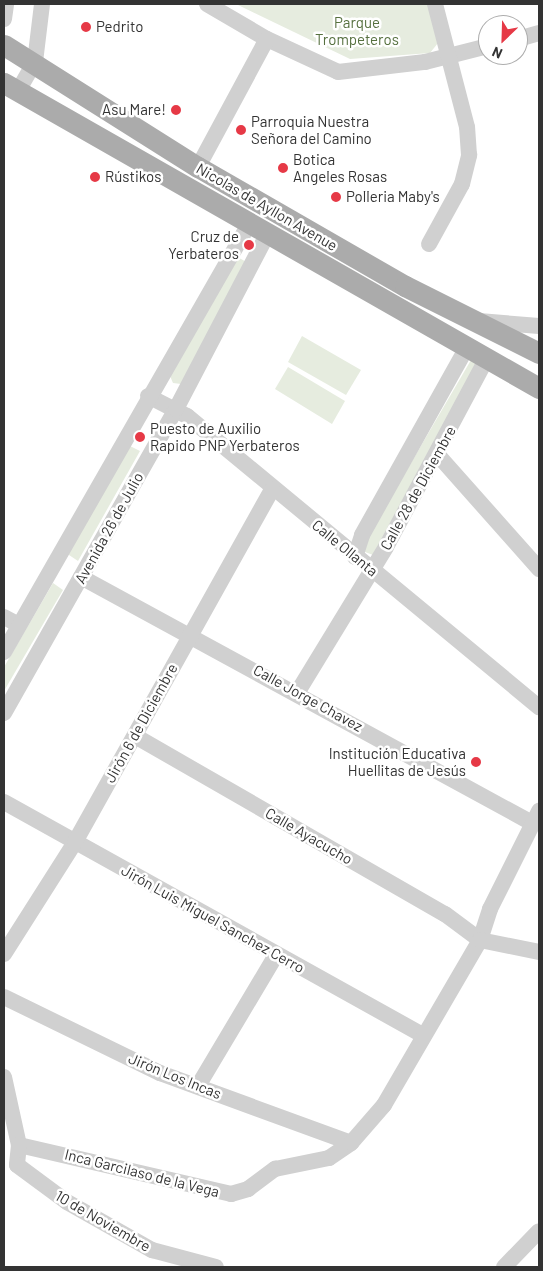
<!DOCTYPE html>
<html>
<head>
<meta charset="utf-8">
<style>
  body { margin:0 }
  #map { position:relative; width:543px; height:1271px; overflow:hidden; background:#fff; font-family:Barlow,sans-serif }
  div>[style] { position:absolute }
  .green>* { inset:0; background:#e6ecdf }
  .minor>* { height:16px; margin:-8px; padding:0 8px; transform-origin:8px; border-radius:8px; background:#d0d0d0 }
  .major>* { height:21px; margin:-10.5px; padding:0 10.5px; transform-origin:10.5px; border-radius:10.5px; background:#ababab }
  .dots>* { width:14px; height:14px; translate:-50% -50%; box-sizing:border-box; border:2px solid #fff; border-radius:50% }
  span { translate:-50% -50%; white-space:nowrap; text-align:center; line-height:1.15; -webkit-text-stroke:5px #fff; paint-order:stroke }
  .park-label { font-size:15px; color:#56703f }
  .poi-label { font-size:15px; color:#333 }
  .left { translate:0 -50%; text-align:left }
  .right { translate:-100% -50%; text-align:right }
  .street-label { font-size:15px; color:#333 }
  .frame { position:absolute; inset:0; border:5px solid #333; pointer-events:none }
  .north { position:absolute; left:478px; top:15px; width:50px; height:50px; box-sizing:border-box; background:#fff; border:1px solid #adadad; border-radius:50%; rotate:204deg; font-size:14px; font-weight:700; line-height:20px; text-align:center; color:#333 }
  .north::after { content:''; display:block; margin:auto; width:18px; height:22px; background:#e63946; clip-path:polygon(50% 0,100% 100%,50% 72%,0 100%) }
</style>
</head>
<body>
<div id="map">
  <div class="green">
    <div style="clip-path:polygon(236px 4px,431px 4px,438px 43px,430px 53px,350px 59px)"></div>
    <div style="clip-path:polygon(236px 256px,248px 263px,181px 384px,173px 383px,170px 376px)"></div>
    <div style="clip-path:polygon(302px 336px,361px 370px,346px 395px,288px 362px)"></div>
    <div style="clip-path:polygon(471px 360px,482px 366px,373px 555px,365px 552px,362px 547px)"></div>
    <div style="clip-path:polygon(288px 367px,345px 401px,332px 424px,275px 389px)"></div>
    <div style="clip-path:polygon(128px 445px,140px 451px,78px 561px,66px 553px)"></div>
    <div style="clip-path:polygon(53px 583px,63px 590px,4px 691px,4px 667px)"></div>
  </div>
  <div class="minor">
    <div style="left:207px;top:4px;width:69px;rotate:30.3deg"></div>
    <div style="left:267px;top:39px;width:78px;rotate:24.9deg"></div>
    <div style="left:338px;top:72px;width:88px;rotate:-6.6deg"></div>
    <div style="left:425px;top:62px;width:65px;rotate:-14.3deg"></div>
    <div style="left:4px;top:19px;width:15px;rotate:-82deg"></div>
    <div style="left:518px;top:39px;width:22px;rotate:-16deg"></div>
    <div style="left:18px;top:91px;width:34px;rotate:-60deg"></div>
    <div style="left:35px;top:62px;width:58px;rotate:-83.1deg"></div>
    <div style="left:198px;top:167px;width:145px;rotate:-61.7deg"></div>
    <div style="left:429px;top:244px;width:68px;rotate:-61.2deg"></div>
    <div style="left:462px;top:184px;width:30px;rotate:-76deg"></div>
    <div style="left:469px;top:155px;width:28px;rotate:-94deg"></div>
    <div style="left:467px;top:127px;width:127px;rotate:-104.6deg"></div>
    <div style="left:479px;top:321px;width:60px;rotate:4.8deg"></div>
    <div style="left:148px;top:396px;width:44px;rotate:27.1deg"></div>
    <div style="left:187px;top:416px;width:457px;rotate:39.6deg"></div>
    <div style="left:437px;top:454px;width:154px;rotate:48.4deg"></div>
    <div style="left:355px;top:557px;width:23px;rotate:-72deg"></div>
    <div style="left:362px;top:535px;width:215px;rotate:-60.8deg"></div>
    <div style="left:81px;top:577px;width:514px;rotate:28.61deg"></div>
    <div style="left:4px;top:617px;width:17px;rotate:28deg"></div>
    <div style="left:4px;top:652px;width:492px;rotate:-60.2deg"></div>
    <div style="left:297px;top:693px;width:171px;rotate:-58.6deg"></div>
    <div style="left:386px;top:547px;width:214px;rotate:-61.9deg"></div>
    <div style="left:4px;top:713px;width:349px;rotate:-60.5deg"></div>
    <div style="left:176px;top:409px;width:196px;rotate:-62.4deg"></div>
    <div style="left:135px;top:736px;width:357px;rotate:29.9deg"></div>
    <div style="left:445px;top:914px;width:44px;rotate:36.6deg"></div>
    <div style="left:480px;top:940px;width:33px;rotate:-72deg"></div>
    <div style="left:490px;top:909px;width:110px;rotate:-63.4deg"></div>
    <div style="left:4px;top:802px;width:479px;rotate:29.1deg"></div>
    <div style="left:4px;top:954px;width:133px;rotate:-57.6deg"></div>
    <div style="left:75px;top:842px;width:404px;rotate:-60.8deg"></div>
    <div style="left:4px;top:997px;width:174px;rotate:26deg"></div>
    <div style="left:160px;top:1073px;width:203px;rotate:20.1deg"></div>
    <div style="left:4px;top:1077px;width:70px;rotate:77.6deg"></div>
    <div style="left:19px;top:1145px;width:218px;rotate:13deg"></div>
    <div style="left:231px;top:1194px;width:18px;rotate:-16deg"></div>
    <div style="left:248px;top:1189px;width:34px;rotate:-37deg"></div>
    <div style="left:275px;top:1169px;width:55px;rotate:-11.5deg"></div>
    <div style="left:329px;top:1158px;width:27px;rotate:-34deg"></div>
    <div style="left:351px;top:1143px;width:50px;rotate:-49deg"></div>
    <div style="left:384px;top:1105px;width:191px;rotate:-59.8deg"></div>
    <div style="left:480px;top:940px;width:60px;rotate:11.5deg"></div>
    <div style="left:198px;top:1086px;width:152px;rotate:-59.2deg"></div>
    <div style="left:19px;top:1145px;width:20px;rotate:96deg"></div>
    <div style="left:17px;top:1165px;width:62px;rotate:36.5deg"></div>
    <div style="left:67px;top:1202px;width:98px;rotate:29.5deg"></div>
    <div style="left:152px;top:1250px;width:66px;rotate:14.9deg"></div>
    <div style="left:504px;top:1267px;width:50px;rotate:-45.8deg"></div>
  </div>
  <div class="major">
    <div style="left:4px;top:45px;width:229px;rotate:32.2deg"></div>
    <div style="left:198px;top:167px;width:239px;rotate:29.9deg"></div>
    <div style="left:405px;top:286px;width:150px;rotate:26.6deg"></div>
    <div style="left:4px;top:83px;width:616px;rotate:29.69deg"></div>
  </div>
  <div class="dots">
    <div style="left:86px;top:27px;background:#e63946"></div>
    <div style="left:176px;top:110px;background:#e63946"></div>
    <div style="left:241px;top:130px;background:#e63946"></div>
    <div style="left:283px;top:168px;background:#e63946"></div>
    <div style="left:95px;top:177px;background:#e63946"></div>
    <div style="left:336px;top:197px;background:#e63946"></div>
    <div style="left:249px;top:245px;background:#e63946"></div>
    <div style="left:140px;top:437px;background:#e63946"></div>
    <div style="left:476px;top:762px;background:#e63946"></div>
  </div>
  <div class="park-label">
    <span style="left:357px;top:31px">Parque<br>Trompeteros</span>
  </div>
  <div class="poi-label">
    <span class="left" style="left:96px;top:27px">Pedrito</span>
    <span class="right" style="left:166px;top:110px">Asu Mare!</span>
    <span class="left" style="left:251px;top:130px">Parroquia Nuestra<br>Señora del Camino</span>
    <span class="left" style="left:293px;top:168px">Botica<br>Angeles Rosas</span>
    <span class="left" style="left:105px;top:177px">Rústikos</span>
    <span class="left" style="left:346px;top:197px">Polleria Maby's</span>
    <span class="right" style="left:239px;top:245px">Cruz de<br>Yerbateros</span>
    <span class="left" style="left:150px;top:437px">Puesto de Auxilio<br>Rapido PNP Yerbateros</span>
    <span class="right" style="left:466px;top:762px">Institución Educativa<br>Huellitas de Jesús</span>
  </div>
  <div class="street-label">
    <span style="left:267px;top:207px;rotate:30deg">Nicolas de Ayllon Avenue</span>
    <span style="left:418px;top:488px;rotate:-61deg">Calle 28 de Diciembre</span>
    <span style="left:109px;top:528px;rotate:-61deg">Avenida 26 de Julio</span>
    <span style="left:345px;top:548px;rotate:39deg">Calle Ollanta</span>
    <span style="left:308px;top:698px;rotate:29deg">Calle Jorge Chavez</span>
    <span style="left:141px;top:723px;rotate:-61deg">Jirón 6 de Diciembre</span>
    <span style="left:309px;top:836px;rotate:30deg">Calle Ayacucho</span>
    <span style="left:213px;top:919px;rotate:29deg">Jirón Luis Miguel Sanchez Cerro</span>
    <span style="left:175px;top:1076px;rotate:22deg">Jirón Los Incas</span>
    <span style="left:142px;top:1173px;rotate:14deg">Inca Garcilaso de la Vega</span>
    <span style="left:103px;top:1221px;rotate:30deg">10 de Noviembre</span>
  </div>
  <div class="frame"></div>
  <div class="north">N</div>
</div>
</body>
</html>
